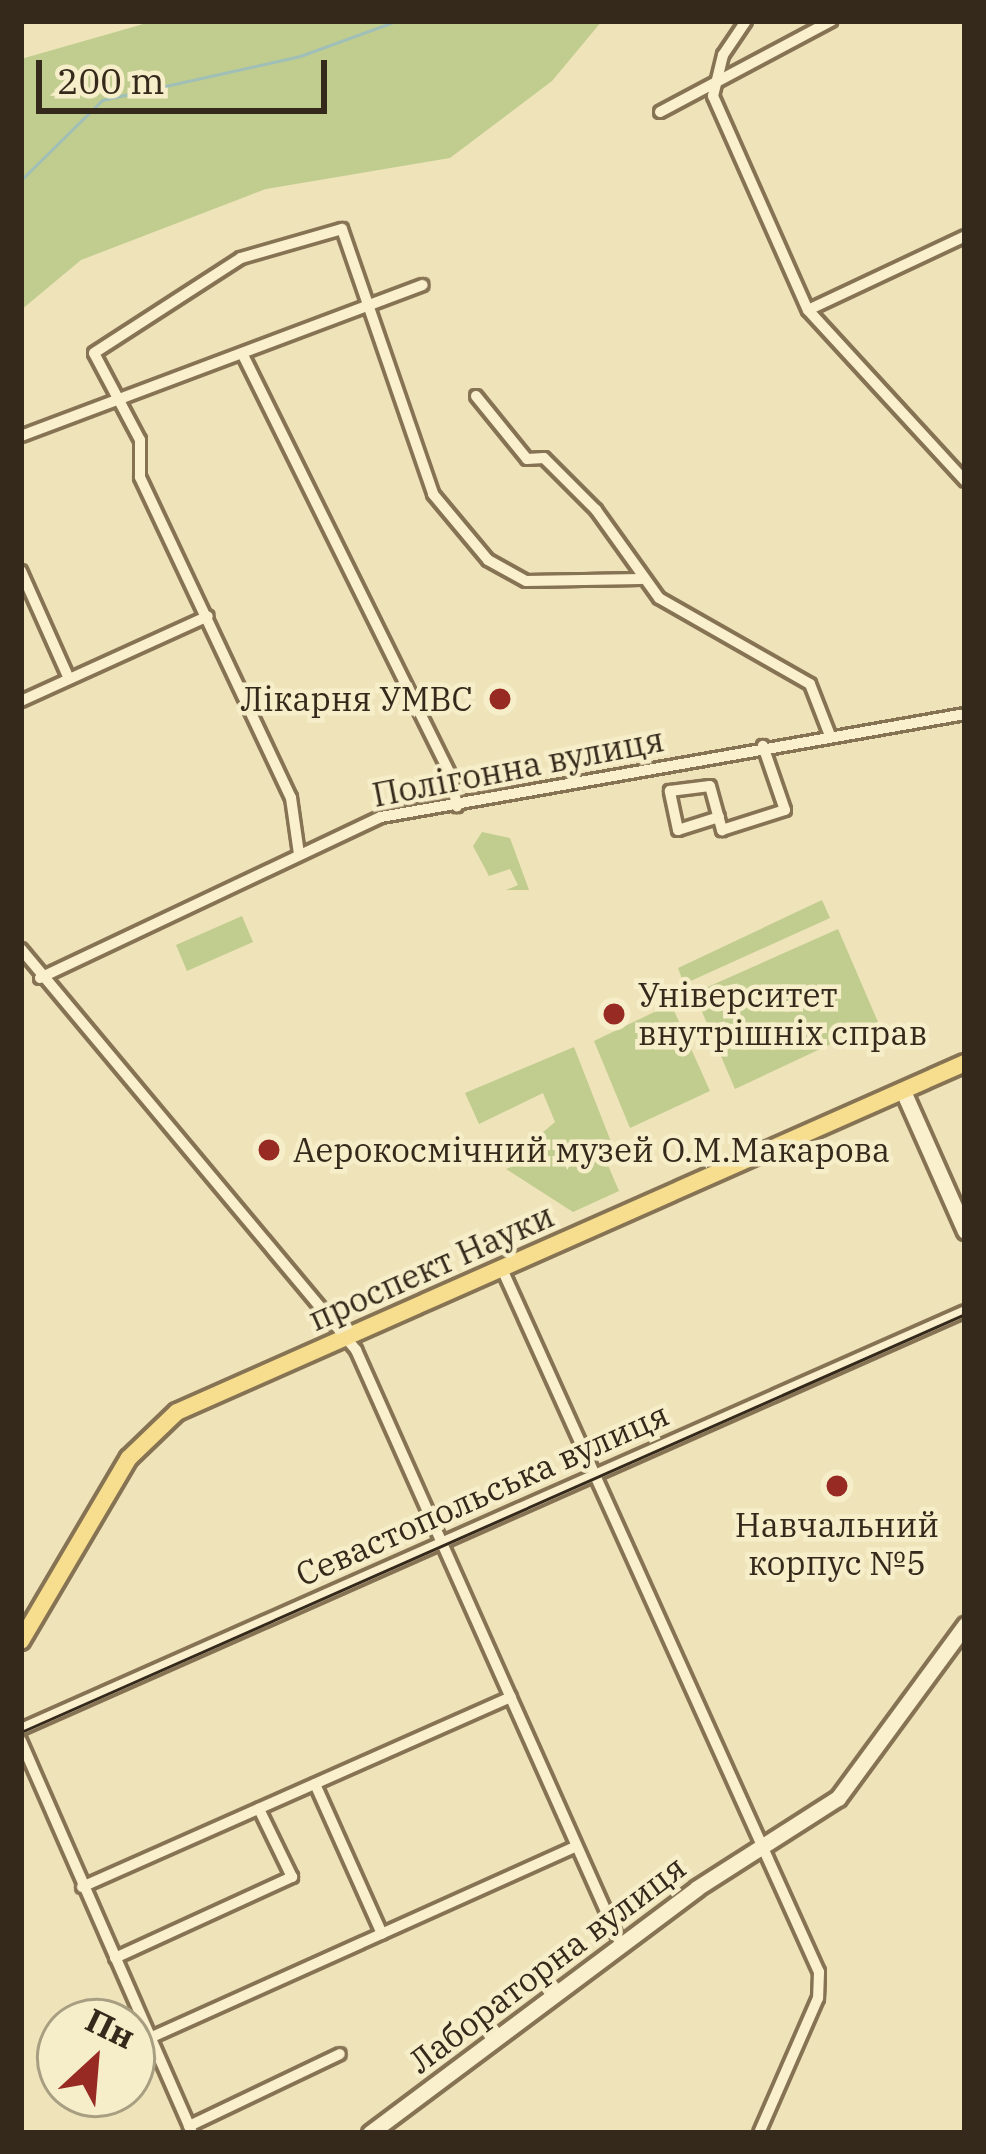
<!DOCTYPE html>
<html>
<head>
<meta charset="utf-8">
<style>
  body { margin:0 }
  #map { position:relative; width:986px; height:2154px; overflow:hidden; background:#efe3ba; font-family:"IBM Plex Serif",serif }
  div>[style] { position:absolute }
  .green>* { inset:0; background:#c0cd8e }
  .stream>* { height:3px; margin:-1.5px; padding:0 1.5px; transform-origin:1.5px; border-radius:1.5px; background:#9fbfb8 }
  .roads { filter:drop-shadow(3px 0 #867354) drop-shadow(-3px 0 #867354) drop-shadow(0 3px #867354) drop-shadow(0 -3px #867354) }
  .minor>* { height:10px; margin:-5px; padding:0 5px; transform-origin:5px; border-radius:5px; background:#faf0cd }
  .secondary>* { height:15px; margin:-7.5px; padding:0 7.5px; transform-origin:7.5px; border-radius:7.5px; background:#faf0cd }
  .primary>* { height:16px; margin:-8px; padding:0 8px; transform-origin:8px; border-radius:8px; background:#f6de8e }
  .tram>* { height:3px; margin:-1.5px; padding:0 1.5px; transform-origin:1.5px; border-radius:1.5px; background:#34291a }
  .dots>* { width:33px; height:33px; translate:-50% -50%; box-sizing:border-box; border:6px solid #f6edc9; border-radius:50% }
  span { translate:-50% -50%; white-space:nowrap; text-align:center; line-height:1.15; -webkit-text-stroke:9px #f6edc9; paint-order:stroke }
  .poi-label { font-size:33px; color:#34291a }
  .right { translate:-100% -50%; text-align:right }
  .left { translate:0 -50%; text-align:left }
  .street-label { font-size:33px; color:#34291a }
  .frame { position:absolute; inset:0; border:24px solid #34291a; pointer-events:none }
  .north { position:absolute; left:36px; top:1998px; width:120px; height:120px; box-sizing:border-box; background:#f6edc9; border:3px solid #a89f83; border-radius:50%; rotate:26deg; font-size:33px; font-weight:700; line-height:48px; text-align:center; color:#34291a }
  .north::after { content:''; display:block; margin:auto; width:42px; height:54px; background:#972a22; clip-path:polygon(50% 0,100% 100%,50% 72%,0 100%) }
  .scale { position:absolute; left:36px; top:60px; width:291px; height:54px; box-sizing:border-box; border:6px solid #34291a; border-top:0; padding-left:15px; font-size:36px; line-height:42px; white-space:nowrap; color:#34291a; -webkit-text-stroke:9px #f6edc9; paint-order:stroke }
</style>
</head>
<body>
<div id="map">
  <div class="green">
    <div style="clip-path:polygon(154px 21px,602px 21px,552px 81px,450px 158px,266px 189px,81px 260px,21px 310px,21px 59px)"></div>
    <div style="clip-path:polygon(482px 832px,510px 838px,529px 890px,506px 890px,518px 885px,510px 869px,489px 876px,473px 846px)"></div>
    <div style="clip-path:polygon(822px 900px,830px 918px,684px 984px,678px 968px)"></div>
    <div style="clip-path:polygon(242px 916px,253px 942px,187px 971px,176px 945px)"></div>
    <div style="clip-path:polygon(838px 929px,878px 1022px,735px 1089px,694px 993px)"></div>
    <div style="clip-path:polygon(671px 1004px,710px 1091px,630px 1128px,594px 1041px)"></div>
    <div style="clip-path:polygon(574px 1047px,615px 1152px,633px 1150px,607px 1163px,619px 1191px,573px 1212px,506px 1169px,548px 1151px,542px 1133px,555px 1122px,543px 1093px,479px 1124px,465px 1093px)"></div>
  </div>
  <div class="stream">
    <div style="left:21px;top:180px;width:114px;rotate:-44.6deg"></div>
    <div style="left:102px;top:100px;width:203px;rotate:-12.5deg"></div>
    <div style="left:300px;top:56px;width:102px;rotate:-20deg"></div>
  </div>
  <div class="roads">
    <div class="minor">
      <div style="left:746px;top:21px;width:41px;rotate:124.1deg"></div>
      <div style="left:723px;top:55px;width:42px;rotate:103.7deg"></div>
      <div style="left:713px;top:96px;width:234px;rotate:66.1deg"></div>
      <div style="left:808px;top:310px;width:232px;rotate:47.4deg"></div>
      <div style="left:660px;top:112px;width:194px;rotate:-28deg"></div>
      <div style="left:808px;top:310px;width:174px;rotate:-25.2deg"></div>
      <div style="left:244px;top:357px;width:467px;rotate:63.7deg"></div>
      <div style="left:451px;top:776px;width:31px;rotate:79deg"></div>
      <div style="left:476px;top:396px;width:81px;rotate:51deg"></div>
      <div style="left:527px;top:459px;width:17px;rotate:-3deg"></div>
      <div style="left:544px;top:458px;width:74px;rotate:45deg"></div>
      <div style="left:596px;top:510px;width:108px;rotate:54.4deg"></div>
      <div style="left:659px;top:598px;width:174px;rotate:29.7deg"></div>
      <div style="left:810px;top:684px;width:53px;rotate:68.8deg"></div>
      <div style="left:21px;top:436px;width:429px;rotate:-20.6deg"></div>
      <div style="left:21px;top:571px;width:118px;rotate:66deg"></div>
      <div style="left:21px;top:701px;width:205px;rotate:-24.4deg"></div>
      <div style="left:719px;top:817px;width:43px;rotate:162.4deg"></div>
      <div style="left:678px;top:830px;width:40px;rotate:-102deg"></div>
      <div style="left:670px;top:791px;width:40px;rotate:-7.1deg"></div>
      <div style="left:710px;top:786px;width:46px;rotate:74.7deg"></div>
      <div style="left:722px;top:830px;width:66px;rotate:-17.6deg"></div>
      <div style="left:785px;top:810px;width:68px;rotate:-109deg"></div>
      <div style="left:299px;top:854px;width:57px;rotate:-98.1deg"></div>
      <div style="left:291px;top:798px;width:355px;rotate:-115.2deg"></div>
      <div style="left:140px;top:477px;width:37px;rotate:-90deg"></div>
      <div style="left:140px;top:440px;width:98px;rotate:-117.9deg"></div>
      <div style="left:94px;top:353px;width:175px;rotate:-32.9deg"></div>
      <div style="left:241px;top:258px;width:105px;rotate:-16deg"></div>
      <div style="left:342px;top:229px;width:280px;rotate:71deg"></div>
      <div style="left:433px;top:494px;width:86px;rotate:50.2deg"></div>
      <div style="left:488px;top:560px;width:43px;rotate:28.9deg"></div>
      <div style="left:526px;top:581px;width:115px;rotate:-1deg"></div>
      <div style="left:21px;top:949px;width:523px;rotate:50.12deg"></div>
      <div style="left:356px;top:1350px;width:651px;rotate:65.99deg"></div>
      <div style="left:40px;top:978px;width:377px;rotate:-25.3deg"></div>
      <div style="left:381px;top:817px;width:593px;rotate:-10deg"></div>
      <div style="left:502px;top:1269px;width:771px;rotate:65.73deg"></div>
      <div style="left:819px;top:1972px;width:26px;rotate:92deg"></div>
      <div style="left:818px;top:1998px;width:147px;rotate:113.6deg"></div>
      <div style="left:21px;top:1729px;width:1032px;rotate:-23.88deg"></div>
      <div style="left:21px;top:1741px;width:428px;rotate:66.4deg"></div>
      <div style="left:315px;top:1784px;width:164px;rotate:65.9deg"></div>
      <div style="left:82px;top:1887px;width:469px;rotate:-23.9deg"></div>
      <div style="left:115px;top:1958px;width:195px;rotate:-24.6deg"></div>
      <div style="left:292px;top:1877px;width:76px;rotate:-115.9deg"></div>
      <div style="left:152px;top:2037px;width:464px;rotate:-24.2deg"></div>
      <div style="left:189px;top:2126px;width:167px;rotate:-25.5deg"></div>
    </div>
    <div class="secondary">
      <div style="left:903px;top:1091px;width:153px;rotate:66.1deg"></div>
      <div style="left:370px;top:2133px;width:409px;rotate:-36.8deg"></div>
      <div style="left:697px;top:1888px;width:167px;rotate:-32.6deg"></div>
      <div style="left:838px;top:1798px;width:215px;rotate:-53.7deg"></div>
    </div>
    <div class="primary">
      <div style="left:21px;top:1641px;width:212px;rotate:-59.5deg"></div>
      <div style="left:129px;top:1458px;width:66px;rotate:-43.8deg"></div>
      <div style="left:177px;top:1412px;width:862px;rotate:-23.89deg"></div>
    </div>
  </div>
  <div class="tram">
    <div style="left:21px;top:1732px;width:1032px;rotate:-23.88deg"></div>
  </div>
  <div class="dots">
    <div style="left:500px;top:699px;background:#972a22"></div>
    <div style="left:614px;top:1014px;background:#972a22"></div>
    <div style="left:269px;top:1150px;background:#972a22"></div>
    <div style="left:837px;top:1486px;background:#972a22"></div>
  </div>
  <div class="poi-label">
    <span class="right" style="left:473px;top:699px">Лікарня УМВС</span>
    <span class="left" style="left:638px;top:1014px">Університет<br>внутрішніх справ</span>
    <span class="left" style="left:293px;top:1150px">Аерокосмічний музей О.М.Макарова</span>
    <span style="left:837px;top:1544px">Навчальний<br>корпус №5</span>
  </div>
  <div class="street-label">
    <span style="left:518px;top:767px;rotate:-11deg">Полігонна вулиця</span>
    <span style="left:431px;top:1267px;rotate:-24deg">проспект Науки</span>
    <span style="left:482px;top:1494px;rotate:-24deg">Севастопольська вулиця</span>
    <span style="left:547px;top:1964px;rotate:-37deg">Лабораторна вулиця</span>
  </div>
  <div class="frame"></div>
  <div class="north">Пн</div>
  <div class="scale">200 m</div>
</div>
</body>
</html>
